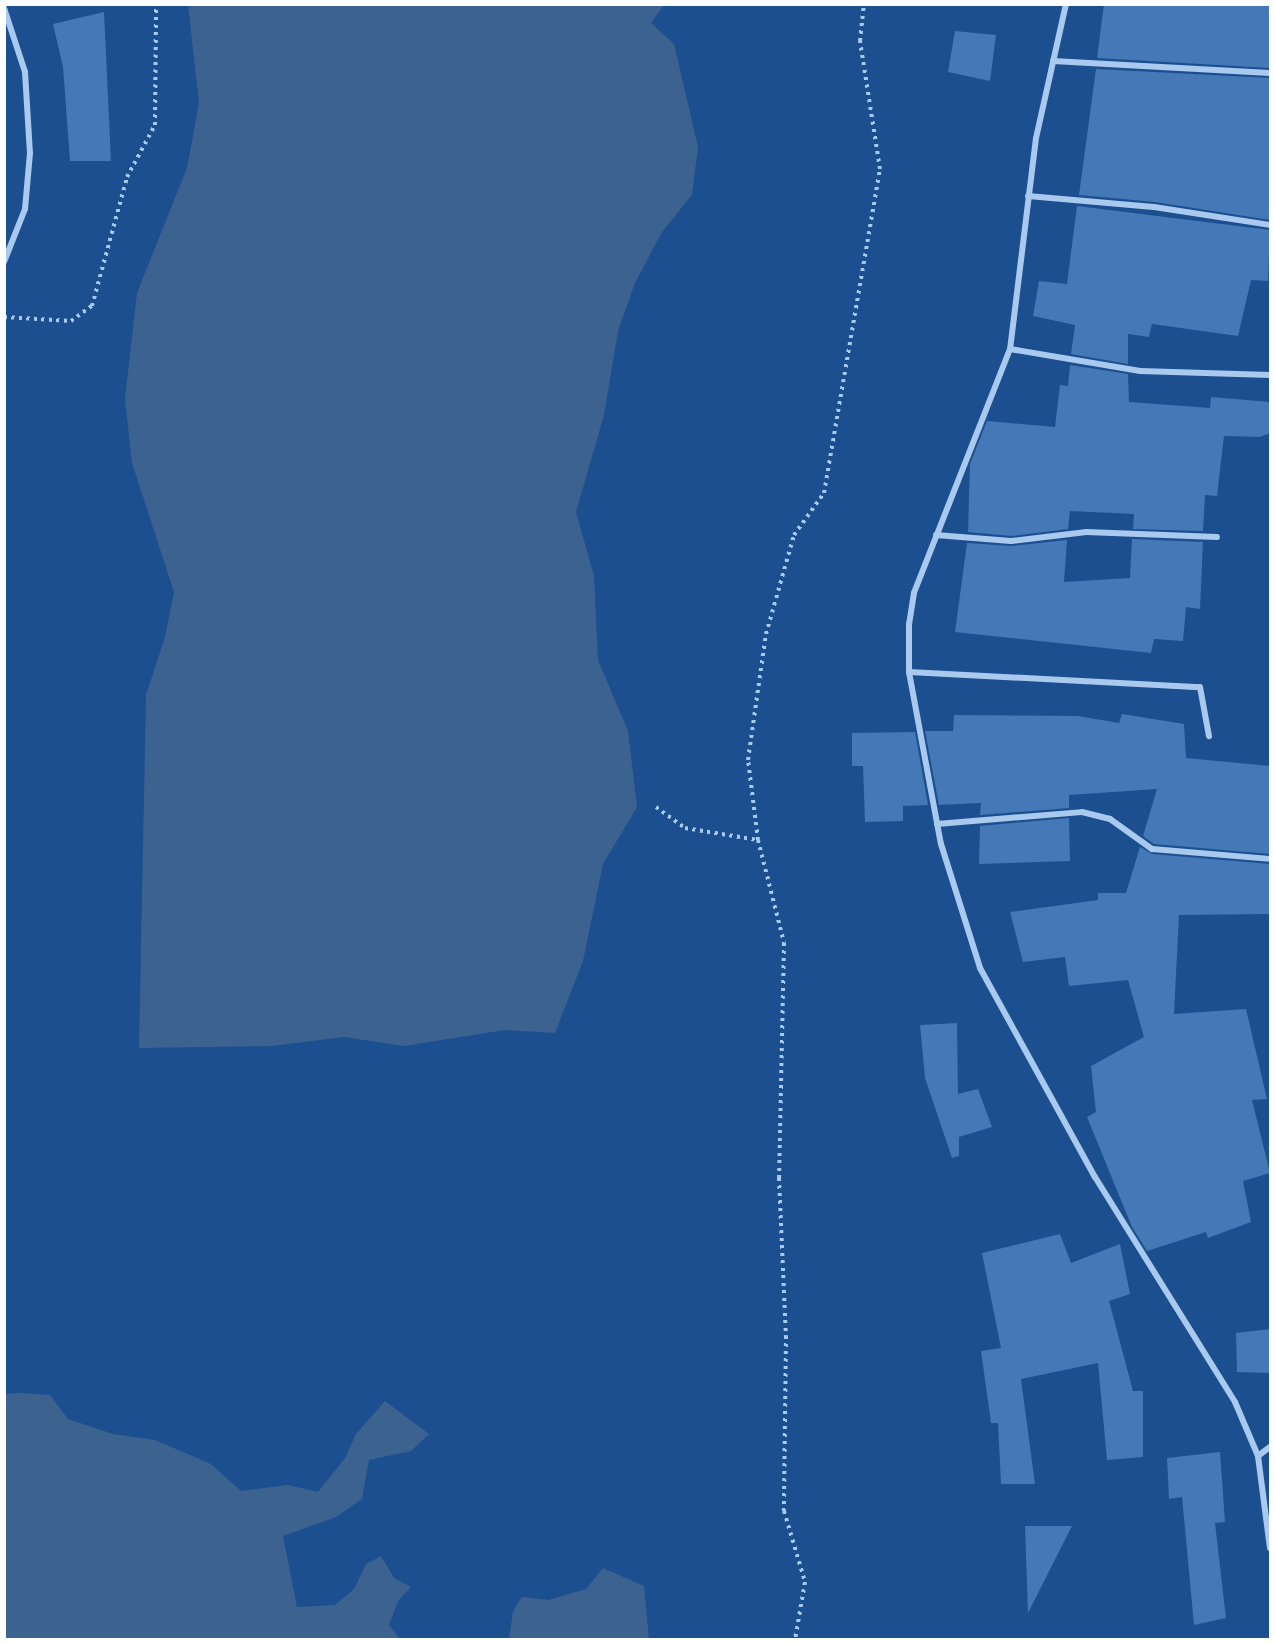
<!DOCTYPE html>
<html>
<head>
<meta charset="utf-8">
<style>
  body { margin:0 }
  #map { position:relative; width:1275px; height:1644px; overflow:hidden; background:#1b4f8f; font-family:"Archivo Narrow",sans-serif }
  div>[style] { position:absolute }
  .water>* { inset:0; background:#3c6290 }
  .building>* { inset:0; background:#4478b7 }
  .path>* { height:4px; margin-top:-2px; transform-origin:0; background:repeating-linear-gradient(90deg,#a9c9ee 0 3px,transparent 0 7.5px) }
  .street>* { height:6px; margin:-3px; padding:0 3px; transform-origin:3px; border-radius:3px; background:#a9c9ee }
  span { translate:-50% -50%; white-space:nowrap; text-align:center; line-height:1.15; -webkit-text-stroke:4.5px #1b4f8f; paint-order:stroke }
  .frame { position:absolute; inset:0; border:6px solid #fff; pointer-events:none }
</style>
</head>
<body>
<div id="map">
  <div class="water">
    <div style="clip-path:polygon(188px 5px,664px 5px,651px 23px,674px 44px,685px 91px,698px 147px,692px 195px,662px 232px,635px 283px,618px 331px,604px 415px,576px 512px,594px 576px,598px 660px,628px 731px,637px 807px,603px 864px,583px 961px,555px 1033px,505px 1030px,404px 1046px,344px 1037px,272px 1046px,139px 1048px,146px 695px,165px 637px,174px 592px,132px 463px,125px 399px,137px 293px,187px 168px,199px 103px)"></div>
    <div style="clip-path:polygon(21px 1393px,50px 1395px,68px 1419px,113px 1434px,155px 1440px,211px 1464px,241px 1491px,288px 1485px,318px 1492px,345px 1458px,356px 1434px,385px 1401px,429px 1434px,411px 1451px,369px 1460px,362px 1499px,336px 1517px,283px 1536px,297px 1607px,335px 1605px,354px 1589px,366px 1564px,381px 1556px,394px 1578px,411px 1587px,398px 1601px,389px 1625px,400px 1639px,5px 1639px,5px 1394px)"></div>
    <div style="clip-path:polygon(603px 1568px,644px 1586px,649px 1639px,509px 1639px,513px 1611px,522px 1597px,548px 1600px,586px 1589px)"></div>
  </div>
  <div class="building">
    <div style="clip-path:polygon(1104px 4px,1270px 4px,1270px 68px,1097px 58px)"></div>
    <div style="clip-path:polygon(104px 12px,111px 161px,70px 161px,63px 67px,53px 24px)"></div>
    <div style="clip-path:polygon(955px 31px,996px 35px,990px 81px,948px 72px)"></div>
    <div style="clip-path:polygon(1096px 69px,1270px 78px,1270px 220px,1155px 202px,1079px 195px)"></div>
    <div style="clip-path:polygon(1077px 206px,1270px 230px,1268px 281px,1251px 280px,1238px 336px,1152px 324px,1149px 337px,1128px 334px,1128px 364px,1071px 354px,1075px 325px,1033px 316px,1039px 281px,1067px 284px)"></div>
    <div style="clip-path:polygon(1070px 365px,1128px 374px,1129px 402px,1210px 408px,1211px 397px,1270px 402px,1270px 433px,1260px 437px,1224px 436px,1217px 496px,1205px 495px,1203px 531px,1133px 529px,1134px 514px,1070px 511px,1068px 529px,1011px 536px,968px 532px,970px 464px,987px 421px,1055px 427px,1060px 385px,1068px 386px)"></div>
    <div style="clip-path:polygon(1132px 539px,1203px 542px,1200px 609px,1186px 607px,1183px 641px,1154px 639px,1151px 653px,955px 632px,967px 543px,1011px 546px,1067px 540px,1064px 582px,1130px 578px)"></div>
    <div style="clip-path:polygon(1122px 714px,1184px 724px,1186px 758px,1270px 766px,1270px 854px,1154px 844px,1143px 836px,1157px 789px,1069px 795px,1069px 808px,980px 815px,981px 803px,939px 805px,925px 731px,953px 731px,954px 715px,1078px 716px,1119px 723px)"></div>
    <div style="clip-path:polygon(915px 732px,928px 805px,903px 806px,903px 821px,865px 822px,863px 766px,852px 766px,852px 733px)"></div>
    <div style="clip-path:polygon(1069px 818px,1070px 861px,979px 864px,980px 826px)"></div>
    <div style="clip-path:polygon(1140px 847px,1152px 854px,1270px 864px,1270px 914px,1179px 915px,1174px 1014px,1246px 1009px,1267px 1099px,1252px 1100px,1270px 1173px,1243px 1181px,1251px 1222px,1208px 1238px,1206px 1232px,1147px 1251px,1132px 1227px,1087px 1117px,1096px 1112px,1091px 1066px,1144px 1037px,1128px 980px,1069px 986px,1065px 957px,1023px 962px,1010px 912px,1098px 900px,1098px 893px,1126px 893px)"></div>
    <div style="clip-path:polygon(957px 1023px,958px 1094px,978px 1089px,992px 1127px,959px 1137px,959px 1156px,952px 1158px,925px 1078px,920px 1025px)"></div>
    <div style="clip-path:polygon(1060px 1234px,1071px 1263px,1120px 1244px,1130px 1294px,1109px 1301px,1133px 1391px,1143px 1391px,1143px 1457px,1107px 1460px,1098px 1363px,1021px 1379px,1035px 1484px,1001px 1484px,998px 1423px,991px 1423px,981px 1351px,1001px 1348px,982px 1253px)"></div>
    <div style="clip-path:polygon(1270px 1329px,1270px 1373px,1237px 1372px,1236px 1333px)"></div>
    <div style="clip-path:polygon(1220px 1452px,1225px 1522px,1215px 1523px,1226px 1618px,1194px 1625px,1182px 1497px,1169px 1499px,1167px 1458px)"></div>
    <div style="clip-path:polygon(1025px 1526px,1072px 1526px,1028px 1613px)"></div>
  </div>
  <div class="path">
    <div style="left:4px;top:317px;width:67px;rotate:3.4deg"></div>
    <div style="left:71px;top:321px;width:26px;rotate:-36deg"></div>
    <div style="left:92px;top:306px;width:134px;rotate:-74.8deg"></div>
    <div style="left:127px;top:177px;width:59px;rotate:-61.7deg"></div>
    <div style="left:155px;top:125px;width:121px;rotate:-89.5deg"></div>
    <div style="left:656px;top:807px;width:36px;rotate:36deg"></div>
    <div style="left:685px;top:828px;width:74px;rotate:9.3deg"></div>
    <div style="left:758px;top:840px;width:106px;rotate:75.8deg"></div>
    <div style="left:784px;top:943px;width:235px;rotate:91.2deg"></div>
    <div style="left:779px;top:1178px;width:158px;rotate:87.5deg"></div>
    <div style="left:786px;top:1336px;width:175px;rotate:90.7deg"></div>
    <div style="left:784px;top:1511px;width:74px;rotate:73.5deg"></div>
    <div style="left:805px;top:1582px;width:59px;rotate:99.8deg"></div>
    <div style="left:758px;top:840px;width:81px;rotate:-97.1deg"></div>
    <div style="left:748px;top:760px;width:127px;rotate:-81.9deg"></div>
    <div style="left:766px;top:634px;width:103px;rotate:-74.2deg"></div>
    <div style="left:794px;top:535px;width:52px;rotate:-54.5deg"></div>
    <div style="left:824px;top:493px;width:329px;rotate:-80.2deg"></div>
    <div style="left:880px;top:169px;width:130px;rotate:-98.9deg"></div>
    <div style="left:860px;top:41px;width:37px;rotate:-84deg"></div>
  </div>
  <div class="street">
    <div style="left:1066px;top:4px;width:137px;rotate:102.6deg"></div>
    <div style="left:1036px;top:138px;width:213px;rotate:97deg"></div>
    <div style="left:1010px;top:349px;width:262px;rotate:111.5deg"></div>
    <div style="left:914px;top:593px;width:31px;rotate:99deg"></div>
    <div style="left:909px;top:624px;width:48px;rotate:90deg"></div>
    <div style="left:909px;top:672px;width:175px;rotate:79.5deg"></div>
    <div style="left:941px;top:844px;width:130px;rotate:72.5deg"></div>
    <div style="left:980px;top:968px;width:239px;rotate:61.2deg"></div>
    <div style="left:1095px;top:1177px;width:265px;rotate:58.1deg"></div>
    <div style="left:1235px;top:1402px;width:59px;rotate:66.9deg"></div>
    <div style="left:1258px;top:1456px;width:93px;rotate:82.6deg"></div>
    <div style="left:4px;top:8px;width:67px;rotate:71.8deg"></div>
    <div style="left:25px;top:72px;width:81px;rotate:86.5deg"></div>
    <div style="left:30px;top:153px;width:56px;rotate:95.1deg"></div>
    <div style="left:25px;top:209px;width:57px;rotate:111.6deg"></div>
    <div style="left:1053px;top:61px;width:217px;rotate:3.2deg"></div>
    <div style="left:1028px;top:196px;width:126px;rotate:5deg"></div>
    <div style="left:1154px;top:207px;width:117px;rotate:8.8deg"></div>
    <div style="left:1010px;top:349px;width:132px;rotate:9.6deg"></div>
    <div style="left:1140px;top:371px;width:130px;rotate:1.8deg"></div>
    <div style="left:936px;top:535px;width:75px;rotate:4.6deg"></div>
    <div style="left:1011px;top:541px;width:76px;rotate:-6.8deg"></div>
    <div style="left:1086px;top:532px;width:131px;rotate:2.2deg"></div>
    <div style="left:909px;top:672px;width:291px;rotate:3deg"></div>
    <div style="left:1200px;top:687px;width:50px;rotate:79.6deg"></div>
    <div style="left:937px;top:824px;width:145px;rotate:-4.7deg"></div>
    <div style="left:1082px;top:812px;width:29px;rotate:14deg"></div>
    <div style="left:1110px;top:819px;width:52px;rotate:35.5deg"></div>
    <div style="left:1152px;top:849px;width:118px;rotate:4.8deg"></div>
    <div style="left:1258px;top:1456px;width:15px;rotate:-37deg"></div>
  </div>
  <div class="frame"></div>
</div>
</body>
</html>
